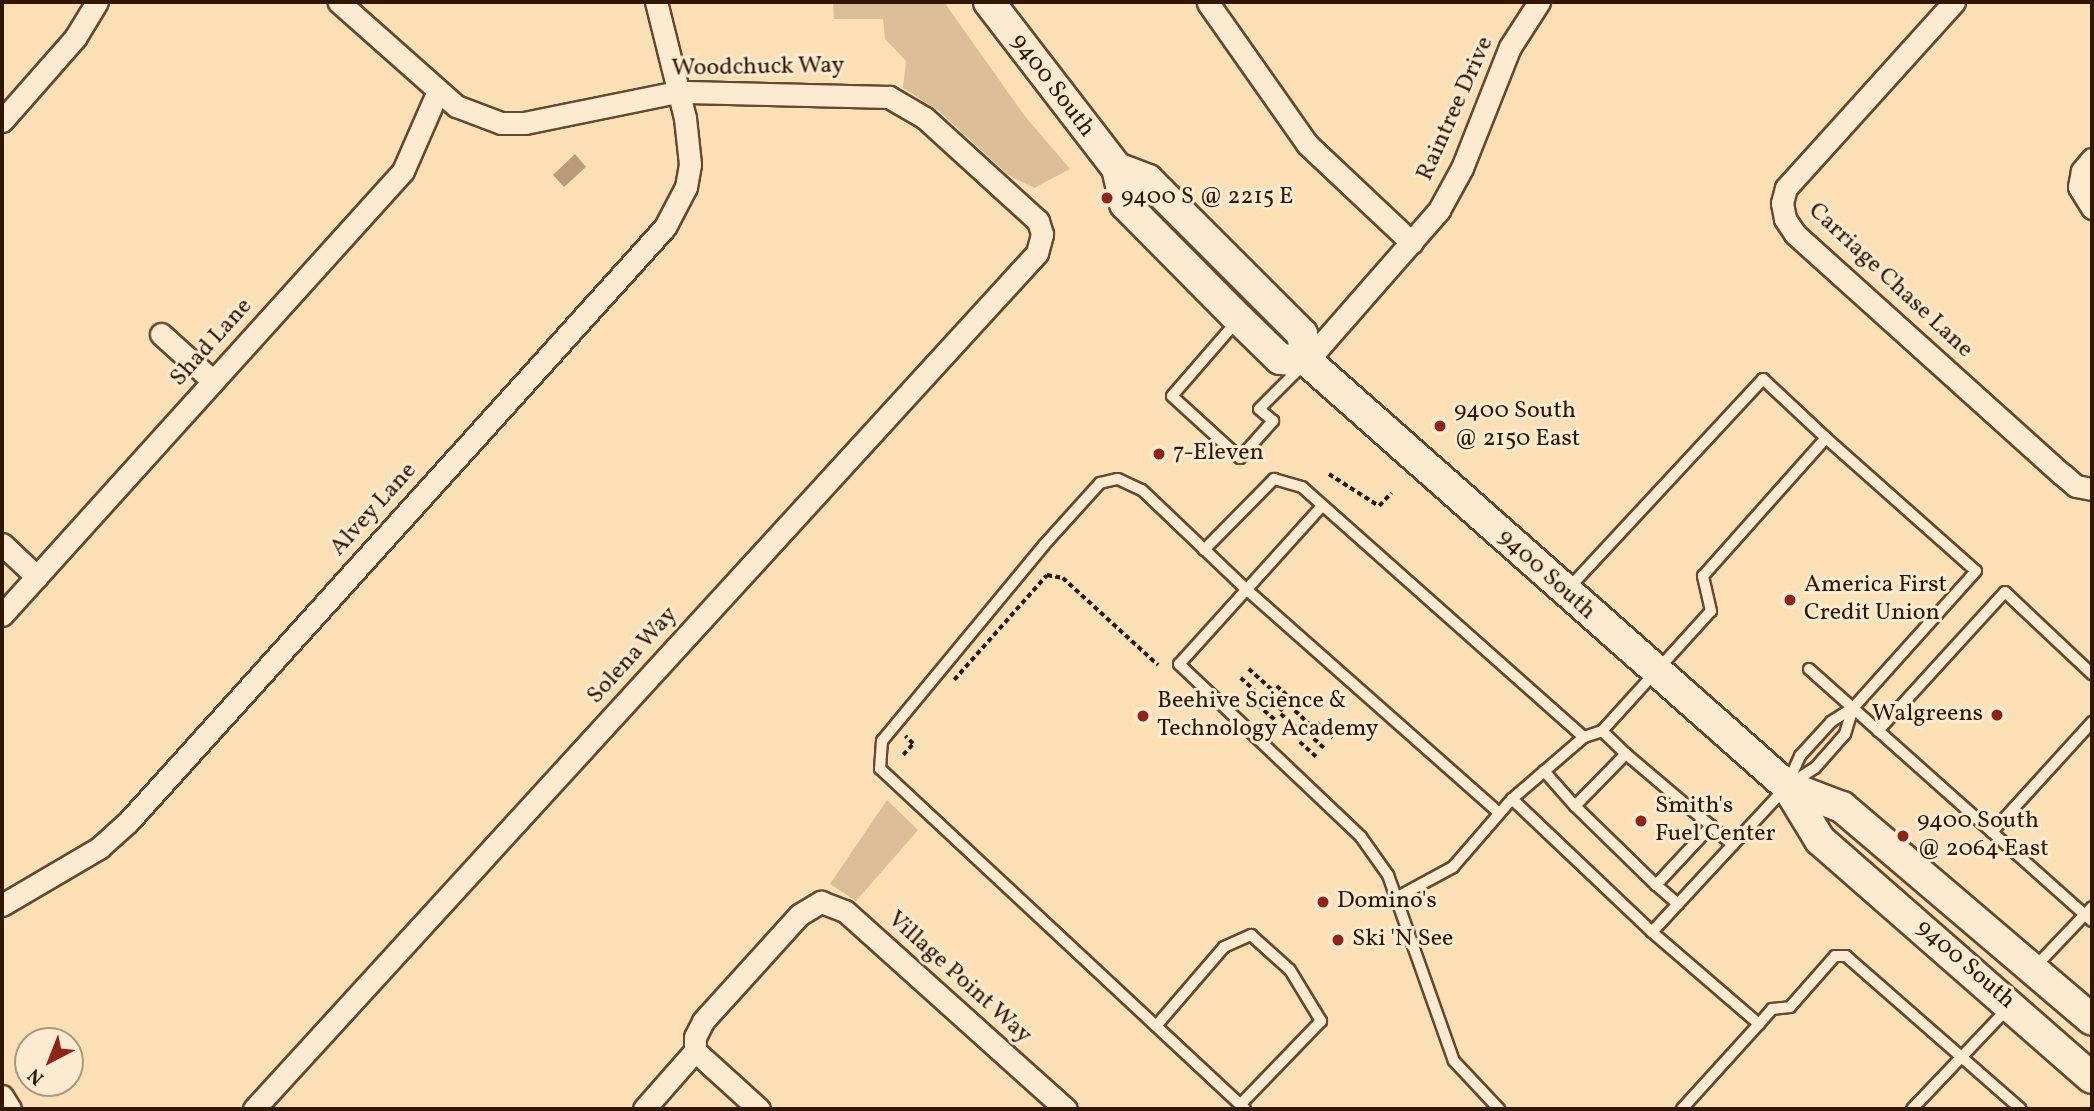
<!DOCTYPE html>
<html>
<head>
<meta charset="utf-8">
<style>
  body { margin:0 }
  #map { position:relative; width:2094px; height:1111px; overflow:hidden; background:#fbe0b6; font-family:Vollkorn,serif }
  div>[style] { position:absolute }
  .green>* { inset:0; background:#d9be97 }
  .water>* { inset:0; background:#b69c79 }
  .path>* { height:3.5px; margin-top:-1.75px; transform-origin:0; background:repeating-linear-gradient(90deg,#311702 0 5px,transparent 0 8.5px) }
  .roads { filter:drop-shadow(2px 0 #64492f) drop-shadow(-2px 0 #64492f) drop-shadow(0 2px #64492f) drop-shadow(0 -2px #64492f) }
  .lane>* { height:10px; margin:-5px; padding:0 5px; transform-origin:5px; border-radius:5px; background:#fcebd0 }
  .street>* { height:21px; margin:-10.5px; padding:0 10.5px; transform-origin:10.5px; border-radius:10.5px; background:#fcebd0 }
  .secondary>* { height:30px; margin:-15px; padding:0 15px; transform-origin:15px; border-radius:15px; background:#fcebd0 }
  .dots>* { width:19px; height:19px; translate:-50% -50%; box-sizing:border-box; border:4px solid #fcebd0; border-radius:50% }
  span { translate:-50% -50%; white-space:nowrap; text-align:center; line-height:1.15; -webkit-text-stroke:6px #fcebd0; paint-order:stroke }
  .street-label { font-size:24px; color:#311702 }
  .poi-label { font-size:24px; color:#311702 }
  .left { translate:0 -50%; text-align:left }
  .right { translate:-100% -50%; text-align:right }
  .frame { position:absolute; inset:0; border:4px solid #311702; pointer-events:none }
  .north { position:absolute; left:14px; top:1027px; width:70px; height:70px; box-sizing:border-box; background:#fcebd0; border:2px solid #ab967e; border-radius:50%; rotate:222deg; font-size:19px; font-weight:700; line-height:28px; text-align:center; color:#311702 }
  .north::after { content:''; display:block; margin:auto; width:24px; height:32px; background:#8f2418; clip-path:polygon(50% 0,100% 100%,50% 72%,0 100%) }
</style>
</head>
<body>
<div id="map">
  <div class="green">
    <div style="clip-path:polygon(833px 2px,944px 2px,1024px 115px,1070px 169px,1034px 188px,1008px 175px,939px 111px,903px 88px,906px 61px,885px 39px,883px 19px,834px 19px)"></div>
    <div style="clip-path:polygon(887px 800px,918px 830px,856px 901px,830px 884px)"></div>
  </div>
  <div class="water">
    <div style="clip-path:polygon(575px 154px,586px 167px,564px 187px,553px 175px)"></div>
  </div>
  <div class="path">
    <div style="left:1329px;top:474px;width:59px;rotate:32.6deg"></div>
    <div style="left:1379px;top:506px;width:18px;rotate:-47deg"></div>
    <div style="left:1249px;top:669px;width:30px;rotate:42deg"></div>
    <div style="left:1241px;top:678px;width:30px;rotate:42deg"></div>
    <div style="left:954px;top:680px;width:140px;rotate:-48.5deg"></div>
    <div style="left:1047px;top:575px;width:16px;rotate:11deg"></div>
    <div style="left:1063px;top:578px;width:129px;rotate:42.5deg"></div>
    <div style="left:1277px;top:686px;width:22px;rotate:43deg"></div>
    <div style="left:1267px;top:696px;width:22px;rotate:43deg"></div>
    <div style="left:1258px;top:705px;width:23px;rotate:41deg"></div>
    <div style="left:1289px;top:705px;width:33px;rotate:43deg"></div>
    <div style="left:1281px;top:714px;width:31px;rotate:42deg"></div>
    <div style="left:1317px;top:723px;width:25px;rotate:42deg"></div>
    <div style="left:1308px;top:733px;width:25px;rotate:43deg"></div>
    <div style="left:1300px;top:742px;width:25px;rotate:42deg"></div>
    <div style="left:903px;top:755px;width:15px;rotate:-48deg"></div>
    <div style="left:913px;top:744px;width:11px;rotate:-135deg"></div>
  </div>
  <div class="roads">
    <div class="lane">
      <div style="left:1237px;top:321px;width:99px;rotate:130.9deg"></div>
      <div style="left:1172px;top:396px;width:92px;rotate:42.4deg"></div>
      <div style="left:1240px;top:458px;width:50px;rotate:-48.3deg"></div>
      <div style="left:1273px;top:421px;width:18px;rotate:-139deg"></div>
      <div style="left:1259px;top:409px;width:59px;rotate:-45deg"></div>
      <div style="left:1322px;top:506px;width:213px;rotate:132.1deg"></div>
      <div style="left:1179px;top:664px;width:251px;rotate:43.5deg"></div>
      <div style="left:1361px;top:837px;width:47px;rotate:54.6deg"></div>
      <div style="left:1388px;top:875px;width:197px;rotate:70.5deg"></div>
      <div style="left:1454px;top:1061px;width:66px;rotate:46.8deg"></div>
      <div style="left:1204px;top:550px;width:100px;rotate:-45.4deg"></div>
      <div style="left:1274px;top:479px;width:29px;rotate:16deg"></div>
      <div style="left:1302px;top:487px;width:377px;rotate:41.6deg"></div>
      <div style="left:1567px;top:590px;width:288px;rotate:-47.1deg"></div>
      <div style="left:1763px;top:379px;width:86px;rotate:43.1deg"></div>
      <div style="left:1809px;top:669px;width:379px;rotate:41.7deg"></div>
      <div style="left:1878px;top:731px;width:188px;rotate:-47.6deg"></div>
      <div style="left:2005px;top:592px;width:120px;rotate:43.3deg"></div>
      <div style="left:1626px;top:754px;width:111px;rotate:40.3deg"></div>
      <div style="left:1544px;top:771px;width:47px;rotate:48.5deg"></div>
      <div style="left:1575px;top:806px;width:73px;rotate:-45.6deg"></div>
      <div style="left:1626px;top:754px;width:33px;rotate:-136deg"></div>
      <div style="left:1512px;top:799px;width:193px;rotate:43.5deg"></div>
      <div style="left:1652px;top:932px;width:199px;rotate:-47.2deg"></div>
      <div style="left:1787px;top:786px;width:33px;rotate:-33deg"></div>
      <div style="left:1815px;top:768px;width:45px;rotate:-48.6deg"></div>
      <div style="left:1845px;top:734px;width:27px;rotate:-73deg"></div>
      <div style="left:1575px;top:806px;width:113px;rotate:44.3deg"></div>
      <div style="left:1992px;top:832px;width:149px;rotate:-47.7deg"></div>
      <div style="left:1396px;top:898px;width:65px;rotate:-28.5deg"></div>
      <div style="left:1453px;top:867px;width:90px;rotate:-49.1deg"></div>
      <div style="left:1512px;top:799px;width:95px;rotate:-40.7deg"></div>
      <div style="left:1584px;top:737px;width:19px;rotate:-18deg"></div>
      <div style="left:1602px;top:731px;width:162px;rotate:-47.8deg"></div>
      <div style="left:1711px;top:611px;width:36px;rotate:-103deg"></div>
      <div style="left:1703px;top:576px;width:185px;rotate:-48.3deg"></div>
      <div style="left:1826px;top:438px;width:200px;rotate:41.6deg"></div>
      <div style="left:1976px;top:571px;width:184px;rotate:131.9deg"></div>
      <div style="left:1853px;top:708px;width:26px;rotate:148deg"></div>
      <div style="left:1831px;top:722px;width:46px;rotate:132.4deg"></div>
      <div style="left:1800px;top:756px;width:30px;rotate:114deg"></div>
      <div style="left:1678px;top:904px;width:29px;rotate:-139deg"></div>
      <div style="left:1656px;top:885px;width:81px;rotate:-47deg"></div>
      <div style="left:1711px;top:826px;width:29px;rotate:41deg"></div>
      <div style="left:1652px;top:932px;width:141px;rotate:40.7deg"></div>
      <div style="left:1759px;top:1024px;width:115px;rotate:132.2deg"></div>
      <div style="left:2034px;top:968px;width:84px;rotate:-46.4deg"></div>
      <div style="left:1759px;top:1024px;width:20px;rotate:-49deg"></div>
      <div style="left:1772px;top:1009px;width:18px;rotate:-6deg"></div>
      <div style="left:1790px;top:1007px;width:68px;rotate:-48.6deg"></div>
      <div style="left:1835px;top:956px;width:11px"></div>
      <div style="left:1846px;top:956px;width:232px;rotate:41.2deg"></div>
      <div style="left:1156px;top:1026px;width:104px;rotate:-49.3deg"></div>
      <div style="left:1224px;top:947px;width:30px;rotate:-24deg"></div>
      <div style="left:1251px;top:935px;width:52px;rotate:41.9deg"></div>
      <div style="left:1290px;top:970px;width:60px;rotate:58.7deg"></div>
      <div style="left:1321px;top:1021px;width:117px;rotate:134deg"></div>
      <div style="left:1245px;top:1109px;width:499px;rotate:-137deg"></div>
      <div style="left:880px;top:769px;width:28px;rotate:-86deg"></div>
      <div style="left:882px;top:741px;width:254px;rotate:-50.4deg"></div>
      <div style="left:1044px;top:545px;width:84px;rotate:-47.9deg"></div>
      <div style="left:1100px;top:483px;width:18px;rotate:-13deg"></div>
      <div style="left:1118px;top:479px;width:26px;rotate:25deg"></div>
      <div style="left:1142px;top:490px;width:144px;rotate:43.6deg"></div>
      <div style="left:1246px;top:589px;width:338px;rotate:41.5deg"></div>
      <div style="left:1912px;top:1109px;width:141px;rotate:-46.4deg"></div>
    </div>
    <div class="street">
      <div style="left:1954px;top:2px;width:251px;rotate:132.1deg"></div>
      <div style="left:1786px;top:188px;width:16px;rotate:105deg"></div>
      <div style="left:1782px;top:203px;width:16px;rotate:79deg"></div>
      <div style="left:1785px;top:219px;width:18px;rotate:56deg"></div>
      <div style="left:1795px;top:234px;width:359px;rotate:42deg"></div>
      <div style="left:2062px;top:474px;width:18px;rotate:41deg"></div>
      <div style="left:2076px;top:486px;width:16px;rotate:11deg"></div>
      <div style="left:1208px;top:3px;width:172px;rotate:54.9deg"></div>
      <div style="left:1307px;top:144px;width:144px;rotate:43.3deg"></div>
      <div style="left:2px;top:121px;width:111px;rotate:-48.7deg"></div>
      <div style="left:75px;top:38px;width:42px;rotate:-58.6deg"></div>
      <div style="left:2092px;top:159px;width:16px;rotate:130deg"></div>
      <div style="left:2082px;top:171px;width:16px;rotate:101deg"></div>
      <div style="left:2079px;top:187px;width:25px;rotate:58deg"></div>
      <div style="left:161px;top:334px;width:70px;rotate:42.1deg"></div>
      <div style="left:1307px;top:361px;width:201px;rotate:-48.8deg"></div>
      <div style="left:1439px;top:210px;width:48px;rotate:-61.3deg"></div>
      <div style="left:1462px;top:168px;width:130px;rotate:-68.4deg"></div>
      <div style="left:1510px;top:47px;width:54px;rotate:-57.2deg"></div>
      <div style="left:2px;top:544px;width:48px;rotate:43.3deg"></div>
      <div style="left:2px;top:615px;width:598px;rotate:-47.91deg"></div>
      <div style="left:403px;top:171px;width:87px;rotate:-66.4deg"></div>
      <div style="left:2px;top:905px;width:113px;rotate:-30.4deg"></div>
      <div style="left:99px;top:848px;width:39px;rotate:-42deg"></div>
      <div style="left:128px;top:822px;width:801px;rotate:-47.93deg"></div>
      <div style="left:665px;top:227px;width:45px;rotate:-62.3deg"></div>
      <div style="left:686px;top:187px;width:23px;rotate:-80deg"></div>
      <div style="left:690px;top:164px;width:46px;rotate:-96.2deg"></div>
      <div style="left:685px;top:118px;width:120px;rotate:-104deg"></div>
      <div style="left:2px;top:1096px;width:15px;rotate:58deg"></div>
      <div style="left:254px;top:1109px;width:1160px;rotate:-47.55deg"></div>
      <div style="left:1037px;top:253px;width:20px;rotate:-75deg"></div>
      <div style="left:1042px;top:234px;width:14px;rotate:-107deg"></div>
      <div style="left:1038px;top:221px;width:153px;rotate:-137.7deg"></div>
      <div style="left:925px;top:118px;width:42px;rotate:-149.7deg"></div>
      <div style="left:889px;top:97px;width:212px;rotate:-178.6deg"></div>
      <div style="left:677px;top:92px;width:155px;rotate:168.5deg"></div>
      <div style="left:525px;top:123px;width:24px;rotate:180deg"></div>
      <div style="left:501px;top:123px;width:48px;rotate:-159.3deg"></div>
      <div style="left:456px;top:106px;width:157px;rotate:-138.4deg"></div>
      <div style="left:644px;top:1109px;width:77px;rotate:-48.7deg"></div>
      <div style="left:759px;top:1109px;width:86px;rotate:-137.8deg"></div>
      <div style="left:695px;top:1051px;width:14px;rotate:-90deg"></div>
      <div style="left:695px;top:1037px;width:18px;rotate:-63deg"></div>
      <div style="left:703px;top:1021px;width:143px;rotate:-47.8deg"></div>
      <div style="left:799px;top:915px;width:26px;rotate:-31deg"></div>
      <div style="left:821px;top:902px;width:26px;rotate:21deg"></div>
      <div style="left:845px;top:911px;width:297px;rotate:41.9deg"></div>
    </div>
    <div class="secondary">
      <div style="left:989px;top:2px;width:210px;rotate:52.4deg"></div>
      <div style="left:1117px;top:168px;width:37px;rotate:77deg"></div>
      <div style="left:1125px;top:204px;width:162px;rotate:45.3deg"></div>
      <div style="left:1239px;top:319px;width:57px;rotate:44.3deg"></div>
      <div style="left:1280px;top:359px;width:27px;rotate:4deg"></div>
      <div style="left:1307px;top:361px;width:641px;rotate:41.52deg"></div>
      <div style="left:1787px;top:786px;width:63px;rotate:58.6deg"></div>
      <div style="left:1820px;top:840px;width:361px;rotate:41.2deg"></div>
      <div style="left:1117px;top:168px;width:33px;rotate:21deg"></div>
      <div style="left:1148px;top:180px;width:218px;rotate:45deg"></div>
      <div style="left:1302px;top:334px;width:27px;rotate:80deg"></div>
      <div style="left:1787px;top:786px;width:59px;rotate:20.9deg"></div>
      <div style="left:1842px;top:807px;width:328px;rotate:40.4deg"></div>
    </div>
  </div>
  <div class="dots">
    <div style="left:1107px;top:198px;background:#8f2418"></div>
    <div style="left:1440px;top:426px;background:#8f2418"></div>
    <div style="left:1159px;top:454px;background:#8f2418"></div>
    <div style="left:1790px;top:600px;background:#8f2418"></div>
    <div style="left:1997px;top:715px;background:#8f2418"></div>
    <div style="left:1143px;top:716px;background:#8f2418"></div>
    <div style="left:1641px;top:821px;background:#8f2418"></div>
    <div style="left:1903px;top:836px;background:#8f2418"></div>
    <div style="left:1323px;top:902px;background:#8f2418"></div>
    <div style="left:1338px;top:940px;background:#8f2418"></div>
  </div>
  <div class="street-label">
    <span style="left:758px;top:68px;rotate:-1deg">Woodchuck Way</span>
    <span style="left:1052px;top:86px;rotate:53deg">9400 South</span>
    <span style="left:1456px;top:109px;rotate:-66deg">Raintree Drive</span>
    <span style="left:1890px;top:281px;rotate:43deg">Carriage Chase Lane</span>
    <span style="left:212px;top:343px;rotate:-48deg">Shad Lane</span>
    <span style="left:374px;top:510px;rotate:-48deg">Alvey Lane</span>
    <span style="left:1546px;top:575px;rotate:42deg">9400 South</span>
    <span style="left:633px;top:656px;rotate:-48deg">Solena Way</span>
    <span style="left:1965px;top:965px;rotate:41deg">9400 South</span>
    <span style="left:959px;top:978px;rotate:42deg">Village Point Way</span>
  </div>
  <div class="poi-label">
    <span class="left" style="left:1121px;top:198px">9400 S @ 2215 E</span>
    <span class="left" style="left:1454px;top:426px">9400 South<br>@ 2150 East</span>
    <span class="left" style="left:1173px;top:454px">7-Eleven</span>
    <span class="left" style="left:1804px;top:600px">America First<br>Credit Union</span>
    <span class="left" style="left:1157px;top:716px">Beehive Science &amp;<br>Technology Academy</span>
    <span class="right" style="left:1983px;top:715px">Walgreens</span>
    <span class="left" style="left:1655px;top:821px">Smith's<br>Fuel Center</span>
    <span class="left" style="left:1917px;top:836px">9400 South<br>@ 2064 East</span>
    <span class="left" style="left:1337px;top:902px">Domino's</span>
    <span class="left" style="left:1352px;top:940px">Ski 'N See</span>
  </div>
  <div class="frame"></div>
  <div class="north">N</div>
</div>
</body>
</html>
